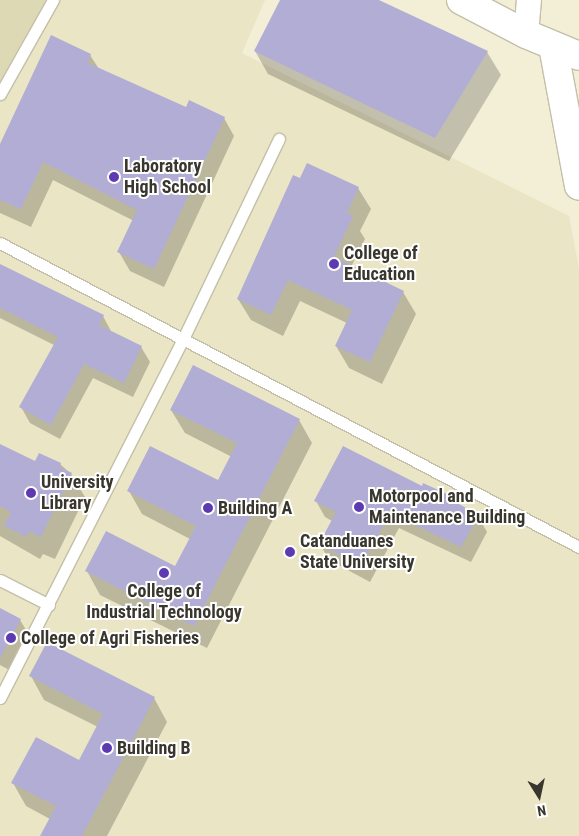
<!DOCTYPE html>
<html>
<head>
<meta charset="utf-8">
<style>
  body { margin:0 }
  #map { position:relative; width:579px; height:836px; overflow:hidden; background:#f3efd7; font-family:"Roboto Condensed",sans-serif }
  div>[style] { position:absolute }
  .built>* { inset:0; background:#eae5c5 }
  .green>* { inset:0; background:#ded9b5 }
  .shadow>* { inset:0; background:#0003 }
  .building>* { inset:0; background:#b2add5 }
  .roads { filter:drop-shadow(1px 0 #c3bfa8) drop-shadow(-1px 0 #c3bfa8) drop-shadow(0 1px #c3bfa8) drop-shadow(0 -1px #c3bfa8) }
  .service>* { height:11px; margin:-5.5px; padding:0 5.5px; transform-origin:5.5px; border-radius:5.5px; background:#fff }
  .minor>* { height:24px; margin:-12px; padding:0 12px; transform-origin:12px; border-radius:12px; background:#fff }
  .tertiary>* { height:28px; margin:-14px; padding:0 14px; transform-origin:14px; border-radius:14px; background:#fff }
  .primary>* { height:28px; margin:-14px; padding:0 14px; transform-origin:14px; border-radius:14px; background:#fff }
  .dots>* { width:14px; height:14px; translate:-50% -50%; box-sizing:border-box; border:2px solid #fff; border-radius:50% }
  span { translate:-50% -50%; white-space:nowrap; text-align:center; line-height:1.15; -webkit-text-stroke:4px #fff; paint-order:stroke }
  .poi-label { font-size:18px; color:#38362d; font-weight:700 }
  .left { translate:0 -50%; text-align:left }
  .north { position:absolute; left:514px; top:771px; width:50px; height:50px; -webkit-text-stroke:4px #fff; paint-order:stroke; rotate:170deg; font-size:14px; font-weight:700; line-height:20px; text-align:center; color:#38362d }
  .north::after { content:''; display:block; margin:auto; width:18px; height:22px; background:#38362d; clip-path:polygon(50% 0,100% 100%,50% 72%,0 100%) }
</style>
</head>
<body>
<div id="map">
  <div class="built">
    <div style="clip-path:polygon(0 0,265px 0,242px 53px,569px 216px,579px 268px,579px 836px,0 836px)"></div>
  </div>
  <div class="green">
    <div style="clip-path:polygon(0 0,48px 0,0 84px)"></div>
  </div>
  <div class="shadow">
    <div style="clip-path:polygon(282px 0,376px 0,487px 52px,501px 75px,449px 161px,268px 74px,255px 51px)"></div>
    <div style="clip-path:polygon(90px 55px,99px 69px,186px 109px,224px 118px,234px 136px,164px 287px,130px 271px,119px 252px,134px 221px,53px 180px,31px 227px,0 213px,0 147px)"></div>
    <div style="clip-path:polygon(300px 180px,358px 188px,371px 209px,360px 231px,365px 239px,351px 267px,403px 292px,416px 314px,382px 384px,349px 368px,336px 346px,347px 323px,300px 301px,283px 336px,251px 320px,238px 299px)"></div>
    <div style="clip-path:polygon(0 265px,103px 316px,112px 333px,141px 347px,150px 362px,133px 397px,93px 378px,60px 439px,30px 423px,21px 407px,54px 345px,0 318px)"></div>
    <div style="clip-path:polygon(171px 410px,299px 420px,312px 443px,207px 648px,100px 595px,87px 571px,176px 567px,190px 539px,142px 514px,129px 491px,219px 482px,232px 457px,185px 433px)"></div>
    <div style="clip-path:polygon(0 446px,35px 463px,60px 464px,71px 474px,85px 497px,55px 559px,43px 554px,40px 559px,0 536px)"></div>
    <div style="clip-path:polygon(422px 488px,446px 495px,449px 501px,478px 516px,487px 532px,471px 562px,399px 528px,370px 582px,329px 560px,320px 544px,332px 521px,325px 517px,316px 501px)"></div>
    <div style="clip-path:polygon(0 610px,20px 620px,31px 638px,13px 672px,0 665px)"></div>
    <div style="clip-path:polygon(31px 676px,154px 698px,167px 722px,107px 836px,41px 836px,50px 819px,26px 806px,13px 783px,80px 761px,98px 727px,44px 700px)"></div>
  </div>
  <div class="building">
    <div style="clip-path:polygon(280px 0,379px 0,488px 51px,435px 138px,254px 51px)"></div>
    <div style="clip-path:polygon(51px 35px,91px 54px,88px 63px,186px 107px,189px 100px,225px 117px,154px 269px,117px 252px,137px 210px,43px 162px,21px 209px,0 200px,0 144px)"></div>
    <div style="clip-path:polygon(307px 163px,359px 187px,347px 213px,353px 216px,334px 257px,404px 291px,370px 362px,335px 346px,352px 310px,288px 280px,271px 315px,237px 299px,293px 175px,300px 178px)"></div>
    <div style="clip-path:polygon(0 264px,104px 315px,99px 325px,142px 346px,124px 383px,84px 364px,51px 425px,19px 407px,58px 337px,0 308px)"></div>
    <div style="clip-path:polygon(193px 365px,300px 419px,194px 626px,85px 571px,106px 531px,175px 566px,196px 526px,127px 491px,150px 446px,218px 480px,237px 443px,170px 410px)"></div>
    <div style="clip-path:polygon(0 444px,35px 461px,39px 453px,61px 463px,60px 467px,72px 473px,41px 537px,29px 531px,27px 537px,4px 526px,11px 512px,0 506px)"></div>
    <div style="clip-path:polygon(343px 446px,422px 486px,423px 483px,447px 494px,446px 497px,479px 515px,461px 547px,390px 513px,361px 566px,319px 544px,336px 512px,314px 501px)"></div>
    <div style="clip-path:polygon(0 608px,21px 619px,0 658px)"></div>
    <div style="clip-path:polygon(47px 642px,155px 697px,82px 836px,40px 836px,56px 806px,11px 783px,36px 737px,79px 760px,103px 714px,29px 676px)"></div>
  </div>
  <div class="roads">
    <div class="service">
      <div style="left:0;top:94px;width:108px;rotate:-60.6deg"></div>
      <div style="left:0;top:243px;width:654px;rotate:27.7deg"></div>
      <div style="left:0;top:580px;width:55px;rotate:27deg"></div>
      <div style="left:0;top:698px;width:403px;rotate:-63deg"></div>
      <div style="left:183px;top:339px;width:222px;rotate:-64.4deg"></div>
    </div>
    <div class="minor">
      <div style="left:526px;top:34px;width:34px;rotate:-85deg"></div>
    </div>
    <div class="tertiary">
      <div style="left:553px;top:46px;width:142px;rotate:79.5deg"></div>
    </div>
    <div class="primary">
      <div style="left:461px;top:0;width:73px;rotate:27.6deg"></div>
      <div style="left:526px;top:34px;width:57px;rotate:22.5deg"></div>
    </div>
  </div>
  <div class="dots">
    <div style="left:114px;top:177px;background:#5c3ab2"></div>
    <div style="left:334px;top:264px;background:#5c3ab2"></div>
    <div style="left:31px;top:493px;background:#5c3ab2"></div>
    <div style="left:359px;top:507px;background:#5c3ab2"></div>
    <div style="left:208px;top:508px;background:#5c3ab2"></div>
    <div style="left:290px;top:552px;background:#5c3ab2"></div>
    <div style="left:164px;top:573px;background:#5c3ab2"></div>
    <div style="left:11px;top:638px;background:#5c3ab2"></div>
    <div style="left:107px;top:748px;background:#5c3ab2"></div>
  </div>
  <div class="poi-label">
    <span class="left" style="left:124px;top:177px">Laboratory<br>High School</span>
    <span class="left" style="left:344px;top:264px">College of<br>Education</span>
    <span class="left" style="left:41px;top:493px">University<br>Library</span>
    <span class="left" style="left:369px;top:507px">Motorpool and<br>Maintenance Building</span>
    <span class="left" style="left:218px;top:508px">Building A</span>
    <span class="left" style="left:300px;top:552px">Catanduanes<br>State University</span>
    <span style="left:164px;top:602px">College of<br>Industrial Technology</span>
    <span class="left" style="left:21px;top:638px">College of Agri Fisheries</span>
    <span class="left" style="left:117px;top:748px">Building B</span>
  </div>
  <div class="north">N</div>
</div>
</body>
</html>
